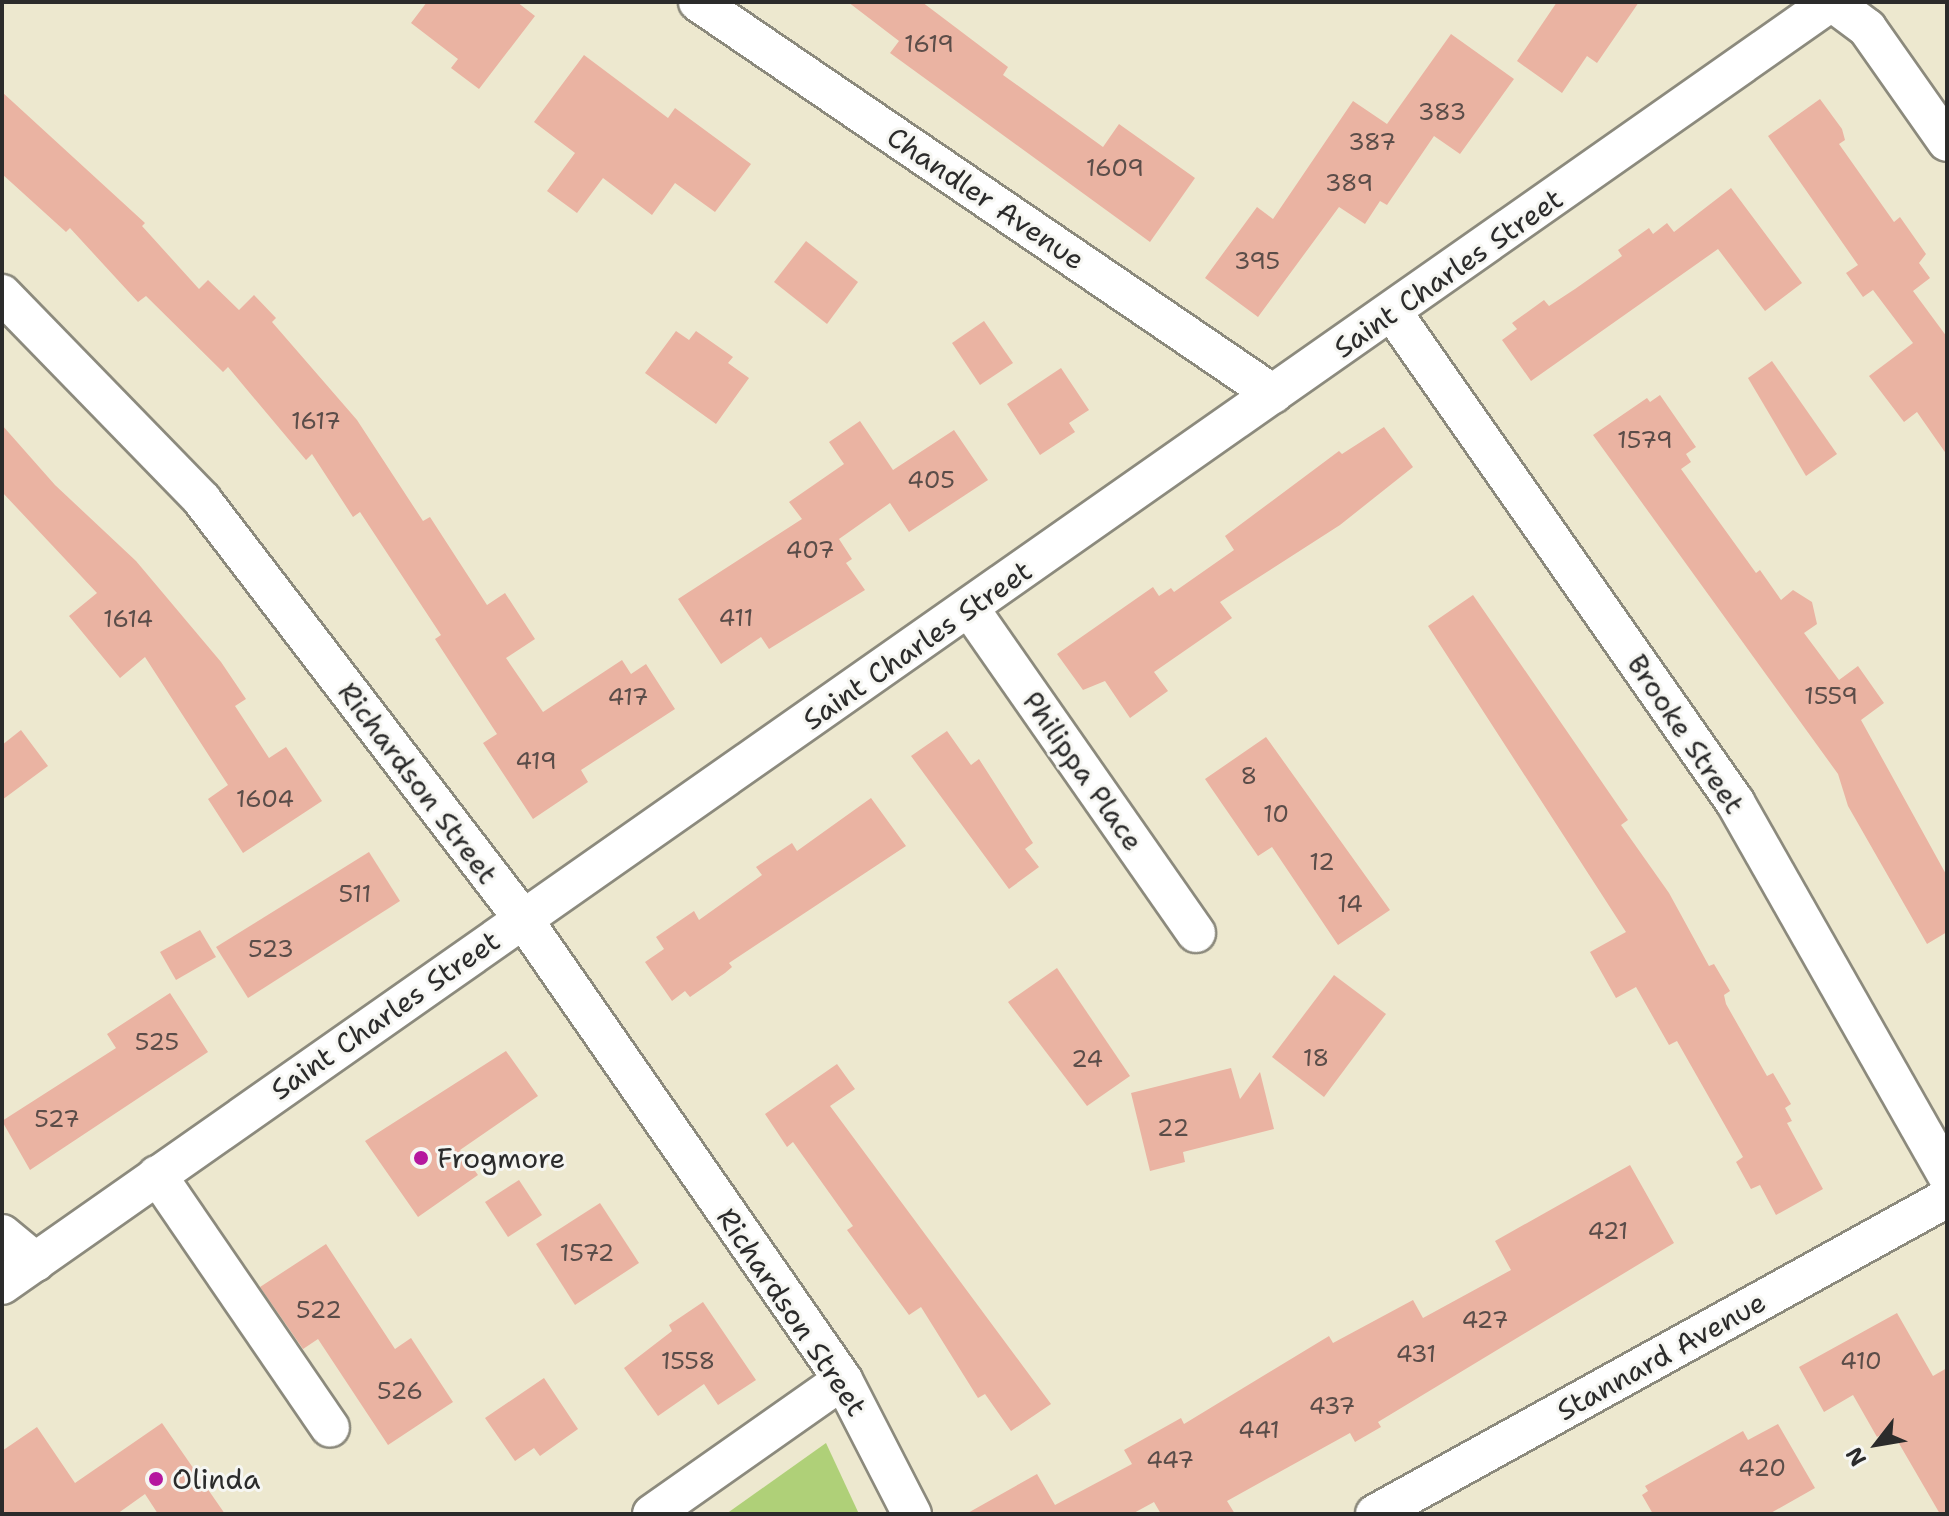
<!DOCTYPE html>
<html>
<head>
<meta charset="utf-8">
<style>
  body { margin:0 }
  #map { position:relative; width:1949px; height:1516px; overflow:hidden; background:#ede8cf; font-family:"Shantell Sans",sans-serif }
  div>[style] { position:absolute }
  .green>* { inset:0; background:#afd078 }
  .building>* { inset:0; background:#eab3a2 }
  .roads { filter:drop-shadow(2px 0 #8c8a7d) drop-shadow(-2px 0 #8c8a7d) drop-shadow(0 2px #8c8a7d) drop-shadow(0 -2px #8c8a7d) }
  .minor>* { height:38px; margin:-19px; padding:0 19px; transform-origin:19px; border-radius:19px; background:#fff }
  .dots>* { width:22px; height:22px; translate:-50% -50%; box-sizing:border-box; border:4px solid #f6f6f2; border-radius:50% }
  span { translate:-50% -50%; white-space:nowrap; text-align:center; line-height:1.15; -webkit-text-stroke:6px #f6f6f2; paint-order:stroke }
  .number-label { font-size:24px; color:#5b4d49 }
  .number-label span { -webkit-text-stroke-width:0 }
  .street-label { font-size:28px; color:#2b2b2b }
  .poi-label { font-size:28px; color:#2b2b2b }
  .left { translate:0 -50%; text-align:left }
  .frame { position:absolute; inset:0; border:4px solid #2b2b2b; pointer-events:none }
  .north { position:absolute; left:1837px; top:1404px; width:80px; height:80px; -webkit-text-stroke:6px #f6f6f2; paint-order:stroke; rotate:239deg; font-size:22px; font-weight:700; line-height:32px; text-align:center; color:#2b2b2b }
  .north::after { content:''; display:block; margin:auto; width:28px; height:36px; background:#2b2b2b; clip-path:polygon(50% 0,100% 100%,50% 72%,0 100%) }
</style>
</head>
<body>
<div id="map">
  <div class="green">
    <div style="clip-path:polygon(826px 1443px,859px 1514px,726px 1514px)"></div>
  </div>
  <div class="building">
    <div style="clip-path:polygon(427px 2px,517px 2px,535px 16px,479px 89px,451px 68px,458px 59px,411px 23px)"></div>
    <div style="clip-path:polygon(848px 2px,922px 2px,1008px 67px,1003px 75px,1103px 147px,1119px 124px,1195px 178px,1150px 242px,890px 53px,899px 41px)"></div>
    <div style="clip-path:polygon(1557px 2px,1639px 2px,1597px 63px,1587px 56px,1562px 93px,1517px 61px)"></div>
    <div style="clip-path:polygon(1451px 34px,1514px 79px,1460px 154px,1434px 136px,1387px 205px,1380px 201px,1365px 224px,1339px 207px,1258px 317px,1205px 278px,1257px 207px,1273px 219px,1353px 101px,1387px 124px)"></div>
    <div style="clip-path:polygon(584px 55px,668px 118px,675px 108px,751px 164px,715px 212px,675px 183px,652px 215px,603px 178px,577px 213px,547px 191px,575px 153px,534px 122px)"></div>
    <div style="clip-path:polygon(2px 92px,145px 223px,142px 226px,199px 289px,208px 280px,239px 310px,254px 295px,276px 318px,272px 322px,357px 420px,423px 521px,430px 517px,487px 605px,505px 593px,535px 639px,506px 658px,543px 712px,622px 660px,631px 674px,646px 664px,675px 709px,581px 770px,588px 782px,533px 819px,483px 743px,497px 734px,435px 639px,441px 635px,360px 512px,353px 517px,312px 454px,306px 460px,228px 367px,223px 372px,146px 296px,138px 302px,70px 228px,66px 232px,2px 174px)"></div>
    <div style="clip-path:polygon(1820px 99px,1842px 129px,1845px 140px,1839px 144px,1894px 222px,1900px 217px,1926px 254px,1919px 263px,1930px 278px,1913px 291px,1947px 337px,1947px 455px,1917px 412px,1904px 422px,1869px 376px,1913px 343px,1873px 290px,1863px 297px,1846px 273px,1858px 265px,1768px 136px)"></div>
    <div style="clip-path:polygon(1731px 188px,1802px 283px,1765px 311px,1718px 249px,1531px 381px,1502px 340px,1517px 329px,1512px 323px,1544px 300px,1549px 306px,1575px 289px,1622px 256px,1618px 250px,1649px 228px,1653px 234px,1667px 223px,1674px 232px)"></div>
    <div style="clip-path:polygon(806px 241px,858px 282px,827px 324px,774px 282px)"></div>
    <div style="clip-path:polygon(984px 321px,1013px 363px,980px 385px,952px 343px)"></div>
    <div style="clip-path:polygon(676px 331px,689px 340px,696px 331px,733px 357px,728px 363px,749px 378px,716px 424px,645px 373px)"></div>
    <div style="clip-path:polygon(1772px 361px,1837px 454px,1806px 476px,1748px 378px)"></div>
    <div style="clip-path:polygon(1061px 368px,1089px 410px,1069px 423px,1075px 432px,1040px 455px,1007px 404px)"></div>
    <div style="clip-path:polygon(1660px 395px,1696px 447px,1686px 454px,1691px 462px,1681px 469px,1756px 573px,1760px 570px,1781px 600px,1793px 590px,1812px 602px,1817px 624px,1804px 633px,1839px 680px,1858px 666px,1884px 703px,1861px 720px,1947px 876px,1947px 932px,1927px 944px,1848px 806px,1838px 774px,1593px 435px,1647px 398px,1650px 402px)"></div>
    <div style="clip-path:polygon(860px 421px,893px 470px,954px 430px,988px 480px,909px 532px,890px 503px,839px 539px,852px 559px,846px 563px,865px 590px,769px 649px,761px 637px,721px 664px,678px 599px,802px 519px,789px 502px,844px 464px,829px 442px)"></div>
    <div style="clip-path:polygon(2px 425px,55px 485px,136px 561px,221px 662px,246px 699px,235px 706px,269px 758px,286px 747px,322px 801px,243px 853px,208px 799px,228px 785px,145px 657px,120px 678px,69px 616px,97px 593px,2px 492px)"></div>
    <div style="clip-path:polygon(1384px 427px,1413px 467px,1340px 525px,1220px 602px,1232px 618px,1154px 672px,1168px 691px,1130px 718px,1105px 681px,1083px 690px,1057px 654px,1153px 587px,1159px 596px,1171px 588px,1174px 592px,1234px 550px,1225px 536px,1339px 451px,1342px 454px)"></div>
    <div style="clip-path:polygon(1473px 595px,1628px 820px,1621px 825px,1669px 893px,1709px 966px,1714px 964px,1730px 991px,1724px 995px,1726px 1004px,1767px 1076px,1773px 1073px,1791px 1104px,1785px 1108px,1792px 1121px,1787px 1123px,1823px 1189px,1776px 1215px,1760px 1185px,1751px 1189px,1736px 1162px,1743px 1157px,1677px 1041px,1669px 1045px,1636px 987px,1616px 998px,1590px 952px,1626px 932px,1428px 626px)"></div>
    <div style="clip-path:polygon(21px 730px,48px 766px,2px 800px,2px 745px)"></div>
    <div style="clip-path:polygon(947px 731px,971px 765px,979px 759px,1033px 843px,1025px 849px,1039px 867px,1009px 889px,911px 756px)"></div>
    <div style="clip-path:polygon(1266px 737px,1390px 910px,1338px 945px,1272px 847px,1258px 856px,1205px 779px)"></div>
    <div style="clip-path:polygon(871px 798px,906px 846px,729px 963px,732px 967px,725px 973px,690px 997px,685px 991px,672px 1001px,645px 962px,664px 949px,656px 937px,694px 911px,699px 920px,762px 875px,756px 867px,792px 843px,797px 851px)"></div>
    <div style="clip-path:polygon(369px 852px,400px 901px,248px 998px,216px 947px)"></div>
    <div style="clip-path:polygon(200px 930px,216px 957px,176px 980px,160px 952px)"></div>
    <div style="clip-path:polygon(1057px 968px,1130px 1076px,1087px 1106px,1008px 1002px)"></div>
    <div style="clip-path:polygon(1334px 975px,1386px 1014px,1324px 1097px,1272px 1057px)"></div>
    <div style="clip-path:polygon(170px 993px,208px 1052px,30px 1170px,2px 1121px,116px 1048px,107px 1034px)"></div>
    <div style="clip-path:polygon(506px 1051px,538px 1096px,460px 1150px,478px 1175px,418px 1217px,365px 1141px)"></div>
    <div style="clip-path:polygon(837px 1064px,855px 1089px,830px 1106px,1051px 1404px,1011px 1431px,985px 1394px,978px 1398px,921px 1307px,909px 1315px,847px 1230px,853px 1226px,793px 1142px,787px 1147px,765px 1114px)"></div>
    <div style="clip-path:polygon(1231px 1068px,1240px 1099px,1260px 1072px,1274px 1129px,1183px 1152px,1185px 1162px,1150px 1171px,1131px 1093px)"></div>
    <div style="clip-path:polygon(1630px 1165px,1674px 1243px,1378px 1422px,1381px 1427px,1355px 1442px,1350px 1433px,1227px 1501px,1235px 1514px,1161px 1514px,1154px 1502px,1132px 1514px,966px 1514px,1037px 1474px,1055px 1505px,1132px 1464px,1124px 1450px,1181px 1418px,1184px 1424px,1329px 1336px,1333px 1343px,1413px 1300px,1423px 1318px,1511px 1270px,1495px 1241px)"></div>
    <div style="clip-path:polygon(519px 1180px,542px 1215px,508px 1237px,485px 1202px)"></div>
    <div style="clip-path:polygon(600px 1203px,639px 1263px,575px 1305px,536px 1244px)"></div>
    <div style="clip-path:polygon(326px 1244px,395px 1349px,411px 1338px,453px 1402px,388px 1445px,318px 1339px,303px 1349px,260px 1287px)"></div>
    <div style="clip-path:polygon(703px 1302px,756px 1380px,718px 1405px,704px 1384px,658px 1416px,624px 1368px,672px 1331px,669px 1325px)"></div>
    <div style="clip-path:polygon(1897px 1313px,1933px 1376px,1947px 1368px,1947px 1514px,1940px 1514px,1897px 1440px,1893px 1442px,1887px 1431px,1877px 1437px,1853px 1395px,1824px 1412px,1799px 1367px)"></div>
    <div style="clip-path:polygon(544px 1378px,578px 1429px,540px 1456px,534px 1448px,515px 1461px,485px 1418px)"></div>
    <div style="clip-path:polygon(162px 1423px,225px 1514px,158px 1514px,145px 1494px,117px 1514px,2px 1514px,2px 1451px,37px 1427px,75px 1483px)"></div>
    <div style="clip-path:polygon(1778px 1424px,1815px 1488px,1769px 1514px,1653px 1514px,1642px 1495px,1648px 1491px,1645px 1486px,1743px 1431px,1748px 1440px)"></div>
  </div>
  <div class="roads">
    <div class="minor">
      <div style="left:698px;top:2px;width:696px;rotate:34.28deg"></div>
      <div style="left:1832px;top:2px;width:44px;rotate:36.6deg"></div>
      <div style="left:1867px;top:28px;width:139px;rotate:54.9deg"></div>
      <div style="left:2px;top:294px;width:287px;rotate:45.8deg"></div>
      <div style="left:202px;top:500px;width:528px;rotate:52.54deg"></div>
      <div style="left:523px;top:919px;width:561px;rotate:55.23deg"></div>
      <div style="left:843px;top:1380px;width:151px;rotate:62.8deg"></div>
      <div style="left:1393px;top:313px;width:597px;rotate:55.03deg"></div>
      <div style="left:1735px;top:802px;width:429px;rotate:60.4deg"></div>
      <div style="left:970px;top:609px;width:395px;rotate:55.1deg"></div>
      <div style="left:157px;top:1175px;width:306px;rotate:55.6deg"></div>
      <div style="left:2px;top:1234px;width:44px;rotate:39.5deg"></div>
      <div style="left:2px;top:1285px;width:2234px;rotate:-35.05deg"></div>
      <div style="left:652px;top:1514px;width:233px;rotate:-35.1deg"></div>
      <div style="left:1375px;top:1514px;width:653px;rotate:-28.92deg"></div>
    </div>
  </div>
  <div class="dots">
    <div style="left:421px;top:1158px;background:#b5179e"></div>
    <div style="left:156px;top:1479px;background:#b5179e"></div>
  </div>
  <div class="number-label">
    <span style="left:929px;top:45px">1619</span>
    <span style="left:1442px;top:113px">383</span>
    <span style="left:1372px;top:143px">387</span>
    <span style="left:1115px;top:169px">1609</span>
    <span style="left:1349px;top:184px">389</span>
    <span style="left:1257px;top:262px">395</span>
    <span style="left:316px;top:422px">1617</span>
    <span style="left:1645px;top:441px">1579</span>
    <span style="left:931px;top:481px">405</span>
    <span style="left:810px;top:551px">407</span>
    <span style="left:736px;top:619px">411</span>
    <span style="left:128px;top:620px">1614</span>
    <span style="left:1831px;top:697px">1559</span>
    <span style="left:628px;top:698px">417</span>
    <span style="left:536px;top:762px">419</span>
    <span style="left:1249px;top:777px">8</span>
    <span style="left:265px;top:800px">1604</span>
    <span style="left:1276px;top:815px">10</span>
    <span style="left:1322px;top:863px">12</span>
    <span style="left:355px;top:895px">511</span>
    <span style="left:1350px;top:905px">14</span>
    <span style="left:271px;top:950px">523</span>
    <span style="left:157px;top:1043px">525</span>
    <span style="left:1316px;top:1059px">18</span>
    <span style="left:1087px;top:1060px">24</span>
    <span style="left:57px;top:1120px">527</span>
    <span style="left:1173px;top:1129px">22</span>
    <span style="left:1608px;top:1232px">421</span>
    <span style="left:587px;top:1254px">1572</span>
    <span style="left:319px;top:1311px">522</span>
    <span style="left:1485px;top:1321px">427</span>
    <span style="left:1416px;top:1355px">431</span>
    <span style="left:688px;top:1362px">1558</span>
    <span style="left:1861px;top:1362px">410</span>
    <span style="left:400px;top:1392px">526</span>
    <span style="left:1332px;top:1407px">437</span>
    <span style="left:1259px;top:1431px">441</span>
    <span style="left:1170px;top:1461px">447</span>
    <span style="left:1762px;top:1469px">420</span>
  </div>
  <div class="street-label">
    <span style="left:986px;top:198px;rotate:34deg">Chandler Avenue</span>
    <span style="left:1448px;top:273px;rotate:-35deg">Saint Charles Street</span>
    <span style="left:917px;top:645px;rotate:-35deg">Saint Charles Street</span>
    <span style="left:1686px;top:734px;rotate:56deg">Brooke Street</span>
    <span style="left:1083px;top:771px;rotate:55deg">Philippa Place</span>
    <span style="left:418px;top:783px;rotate:53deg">Richardson Street</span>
    <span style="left:385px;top:1015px;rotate:-35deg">Saint Charles Street</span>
    <span style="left:792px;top:1312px;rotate:56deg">Richardson Street</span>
    <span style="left:1661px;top:1356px;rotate:-29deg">Stannard Avenue</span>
  </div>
  <div class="poi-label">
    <span class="left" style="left:437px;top:1158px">Frogmore</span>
    <span class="left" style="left:172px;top:1479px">Olinda</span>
  </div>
  <div class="frame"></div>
  <div class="north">N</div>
</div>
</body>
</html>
